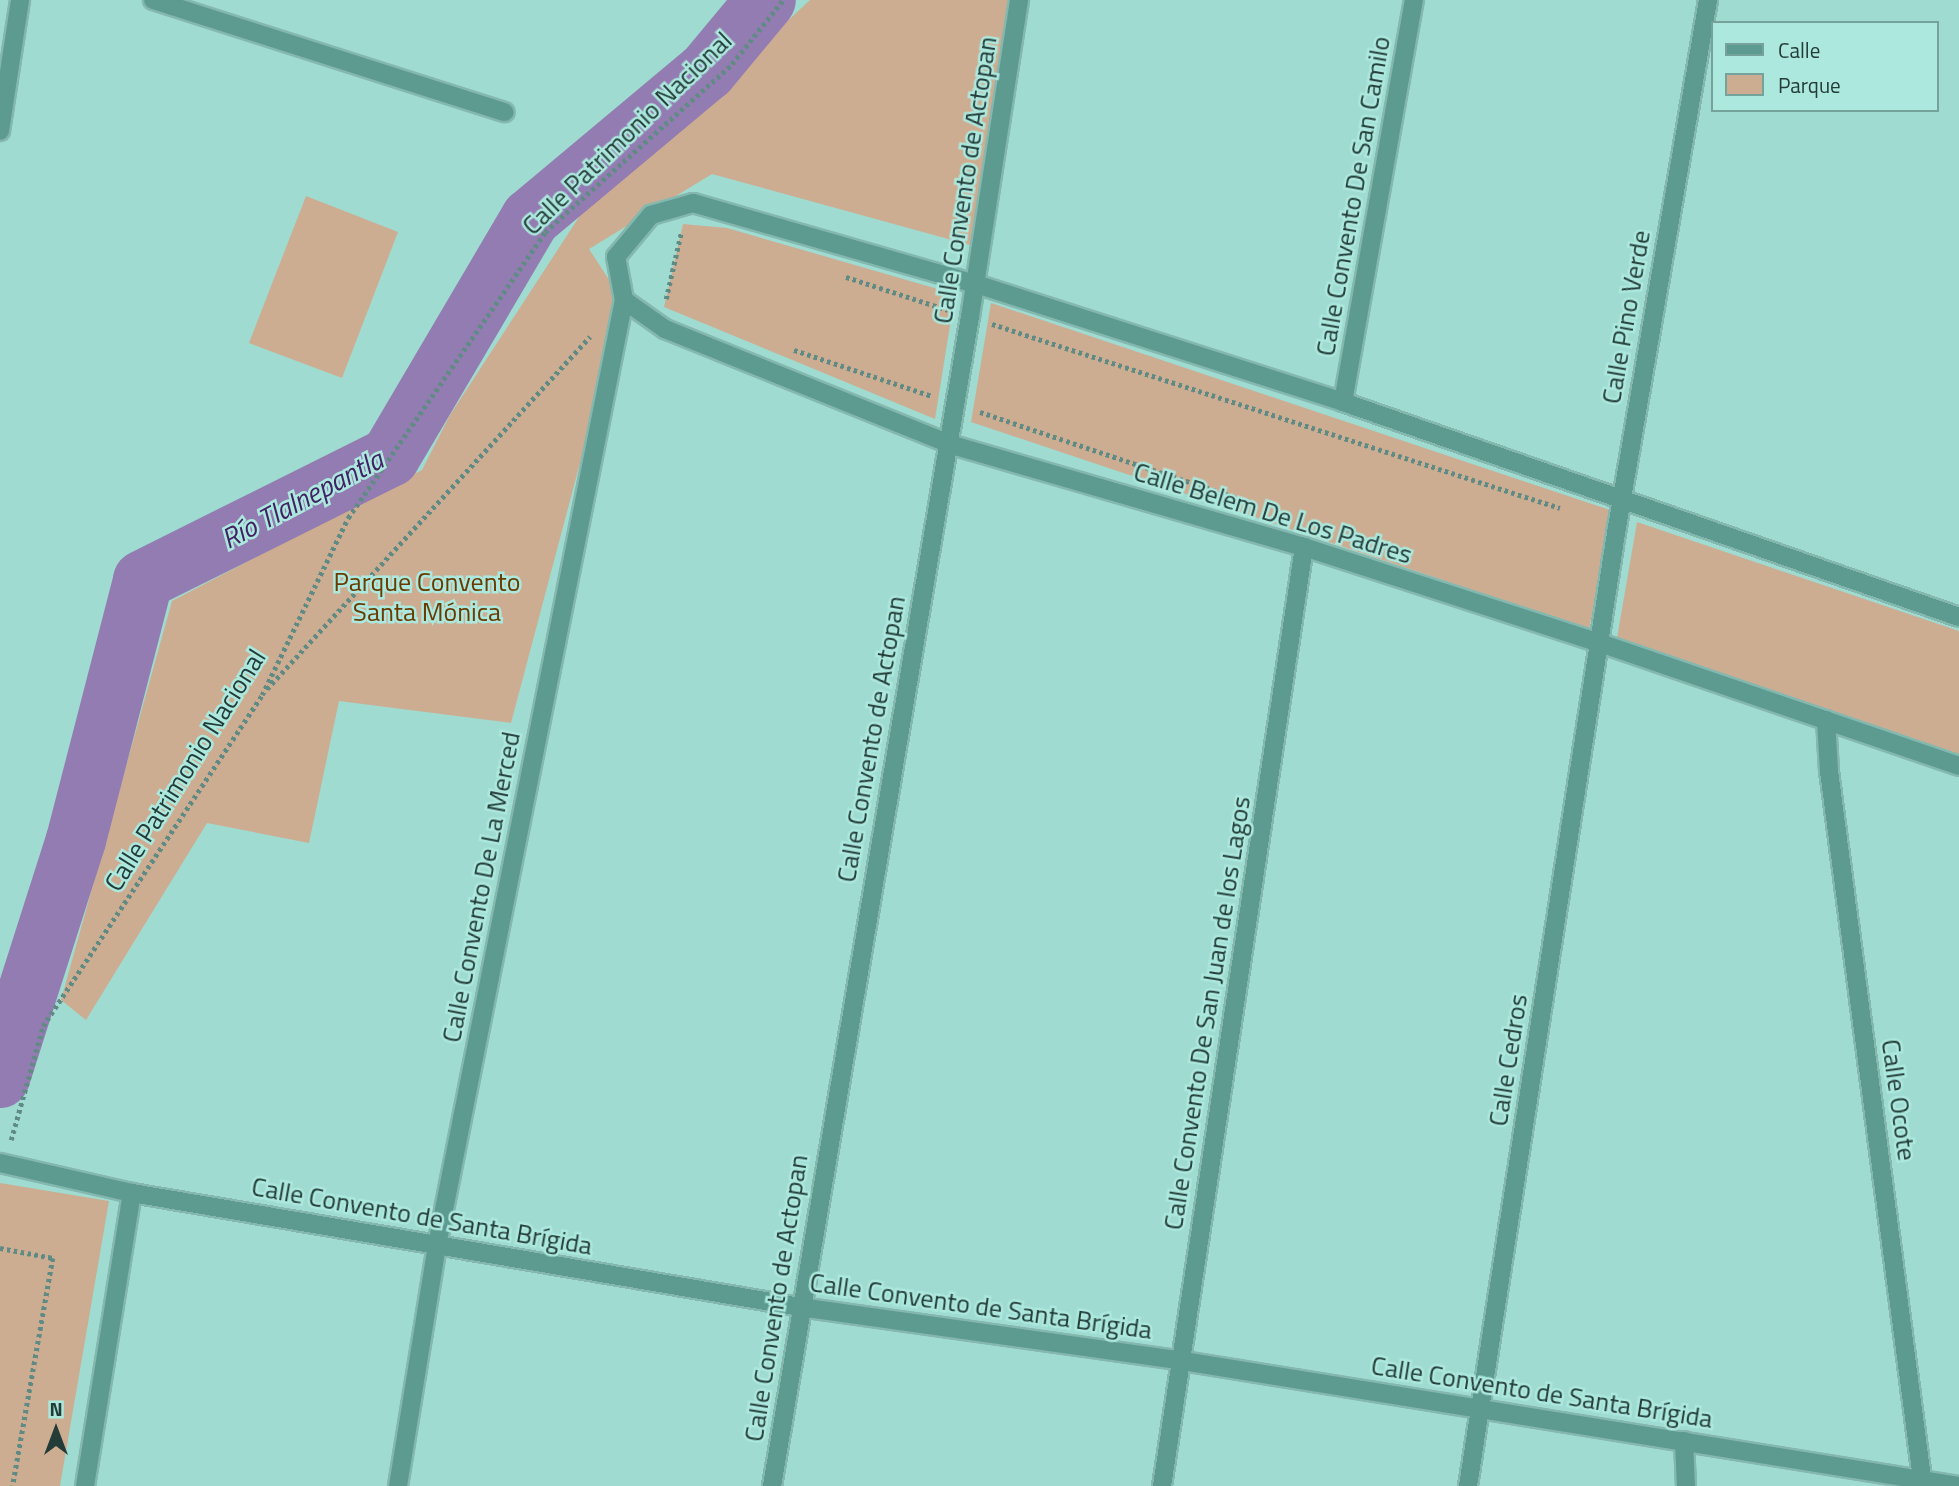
<!DOCTYPE html>
<html>
<head>
<meta charset="utf-8">
<style>
  body { margin:0 }
  #map { position:relative; width:1959px; height:1486px; overflow:hidden; background:#9fdbd1; font-family:"Titillium Web",sans-serif }
  div>[style] { position:absolute }
  .green>* { inset:0; background:#cdad91 }
  .river>* { height:60px; margin:-30px; padding:0 30px; transform-origin:30px; border-radius:30px; background:#927cb1 }
  .path>* { height:4.5px; margin-top:-2.25px; transform-origin:0; background:repeating-linear-gradient(90deg,#608b84 0 3.5px,transparent 0 7px) }
  .roads { filter:drop-shadow(2px 0 #84b8af) drop-shadow(-2px 0 #84b8af) drop-shadow(0 2px #84b8af) drop-shadow(0 -2px #84b8af) }
  .minor>* { height:18px; margin:-9px; padding:0 9px; transform-origin:9px; border-radius:9px; background:#5d9a90 }
  span { translate:-50% -50%; white-space:nowrap; text-align:center; line-height:1.15; -webkit-text-stroke:5px #ace8de; paint-order:stroke }
  .street-label { font-size:26px; color:#233c38 }
  .park-label { font-size:26px; color:#693b00 }
  .water-label { font-size:28px; color:#432264; font-style:italic }
  .legend { position:absolute; left:1711px; top:21px; width:228px; height:91px; box-sizing:border-box; background:#ace8de; border:2px solid #75a39c; margin:0; padding:9px 12px; list-style:none; font-size:21px; color:#233c38 }
  .legend li { display:flex; align-items:center; gap:14px; height:35px }
  .legend b { width:35px; border:2px solid #75a39c }
  .north { position:absolute; left:21px; top:1395px; width:70px; height:70px; -webkit-text-stroke:5px #ace8de; paint-order:stroke; rotate:0deg; font-size:19px; font-weight:700; line-height:28px; text-align:center; color:#233c38 }
  .north::after { content:''; display:block; margin:auto; width:24px; height:32px; background:#233c38; clip-path:polygon(50% 0,100% 100%,50% 72%,0 100%) }
</style>
</head>
<body>
<div id="map">
  <div class="green">
    <div style="clip-path:polygon(810px 0,1010px 0,970px 245px,712px 174px,589px 249px,623px 301px,511px 723px,339px 701px,309px 843px,207px 823px,86px 1020px,61px 1000px,172px 601px,422px 470px,450px 415px,581px 214px)"></div>
    <div style="clip-path:polygon(306px 196px,398px 232px,342px 378px,249px 343px)"></div>
    <div style="clip-path:polygon(683px 224px,727px 228px,955px 294px,935px 419px,664px 307px)"></div>
    <div style="clip-path:polygon(991px 303px,1613px 511px,1589px 629px,971px 422px)"></div>
    <div style="clip-path:polygon(1637px 522px,1959px 631px,1959px 755px,1617px 638px)"></div>
    <div style="clip-path:polygon(0 1183px,109px 1201px,60px 1486px,0 1486px)"></div>
  </div>
  <div class="river">
    <div style="left:0;top:1078px;width:250px;rotate:-72.3deg"></div>
    <div style="left:76px;top:840px;width:268px;rotate:-75.5deg"></div>
    <div style="left:143px;top:580px;width:276px;rotate:-26.5deg"></div>
    <div style="left:390px;top:457px;width:277px;rotate:-59.5deg"></div>
    <div style="left:531px;top:218px;width:229px;rotate:-39.9deg"></div>
    <div style="left:707px;top:71px;width:92px;rotate:-50.3deg"></div>
  </div>
  <div class="path">
    <div style="left:846px;top:277px;width:107px;rotate:17.9deg"></div>
    <div style="left:666px;top:299px;width:68px;rotate:-77.2deg"></div>
    <div style="left:992px;top:324px;width:597px;rotate:17.95deg"></div>
    <div style="left:794px;top:350px;width:145px;rotate:18.4deg"></div>
    <div style="left:980px;top:412px;width:271px;rotate:18.5deg"></div>
    <div style="left:267px;top:689px;width:478px;rotate:-47.5deg"></div>
    <div style="left:11px;top:1140px;width:118px;rotate:-74.3deg"></div>
    <div style="left:43px;top:1026px;width:397px;rotate:-56.5deg"></div>
    <div style="left:262px;top:695px;width:197px;rotate:-64.1deg"></div>
    <div style="left:348px;top:518px;width:347px;rotate:-55.4deg"></div>
    <div style="left:545px;top:232px;width:251px;rotate:-41.9deg"></div>
    <div style="left:732px;top:64px;width:82px;rotate:-51.4deg"></div>
    <div style="left:0;top:1248px;width:54px;rotate:10.7deg"></div>
    <div style="left:53px;top:1258px;width:231px;rotate:100deg"></div>
  </div>
  <div class="roads">
    <div class="minor">
      <div style="left:153px;top:0;width:369px;rotate:17.7deg"></div>
      <div style="left:0;top:131px;width:133px;rotate:-81.3deg"></div>
      <div style="left:624px;top:300px;width:50px;rotate:35.3deg"></div>
      <div style="left:665px;top:329px;width:306px;rotate:22deg"></div>
      <div style="left:949px;top:444px;width:370px;rotate:16.2deg"></div>
      <div style="left:1304px;top:547px;width:311px;rotate:18deg"></div>
      <div style="left:1600px;top:643px;width:379px;rotate:18.9deg"></div>
      <div style="left:1343px;top:402px;width:408px;rotate:-80deg"></div>
      <div style="left:1826px;top:720px;width:51px;rotate:86.6deg"></div>
      <div style="left:1829px;top:771px;width:721px;rotate:82.51deg"></div>
      <div style="left:0;top:1163px;width:135px;rotate:12.8deg"></div>
      <div style="left:132px;top:1193px;width:678px;rotate:9.68deg"></div>
      <div style="left:800px;top:1307px;width:387px;rotate:8deg"></div>
      <div style="left:1183px;top:1361px;width:785px;rotate:9.16deg"></div>
      <div style="left:1684px;top:1441px;width:45px;rotate:87.5deg"></div>
      <div style="left:85px;top:1486px;width:297px;rotate:-80.9deg"></div>
      <div style="left:398px;top:1486px;width:244px;rotate:-80.8deg"></div>
      <div style="left:437px;top:1245px;width:963px;rotate:-78.81deg"></div>
      <div style="left:624px;top:300px;width:44px;rotate:-100.5deg"></div>
      <div style="left:616px;top:257px;width:55px;rotate:-50.2deg"></div>
      <div style="left:651px;top:215px;width:44px;rotate:-15.9deg"></div>
      <div style="left:693px;top:203px;width:294px;rotate:16deg"></div>
      <div style="left:976px;top:284px;width:386px;rotate:17.8deg"></div>
      <div style="left:1343px;top:402px;width:652px;rotate:19.24deg"></div>
      <div style="left:772px;top:1486px;width:1186px;rotate:-80.39deg"></div>
      <div style="left:970px;top:317px;width:321px;rotate:-81.2deg"></div>
      <div style="left:1162px;top:1486px;width:950px;rotate:-81.4deg"></div>
      <div style="left:1468px;top:1486px;width:971px;rotate:-81.17deg"></div>
      <div style="left:1617px;top:527px;width:535px;rotate:-80.2deg"></div>
    </div>
  </div>
  <div class="street-label">
    <span style="left:627px;top:133px;rotate:-44deg">Calle Patrimonio Nacional</span>
    <span style="left:965px;top:180px;rotate:-81deg">Calle Convento de Actopan</span>
    <span style="left:1353px;top:196px;rotate:-80deg">Calle Convento De San Camilo</span>
    <span style="left:1626px;top:317px;rotate:-80deg">Calle Pino Verde</span>
    <span style="left:1273px;top:513px;rotate:17deg">Calle Belem De Los Padres</span>
    <span style="left:871px;top:739px;rotate:-80deg">Calle Convento de Actopan</span>
    <span style="left:185px;top:770px;rotate:-58deg">Calle Patrimonio Nacional</span>
    <span style="left:481px;top:887px;rotate:-79deg">Calle Convento De La Merced</span>
    <span style="left:1207px;top:1013px;rotate:-81deg">Calle Convento De San Juan de los Lagos</span>
    <span style="left:1508px;top:1060px;rotate:-81deg">Calle Cedros</span>
    <span style="left:1899px;top:1100px;rotate:82deg">Calle Ocote</span>
    <span style="left:422px;top:1216px;rotate:10deg">Calle Convento de Santa Brígida</span>
    <span style="left:776px;top:1298px;rotate:-81deg">Calle Convento de Actopan</span>
    <span style="left:981px;top:1306px;rotate:8deg">Calle Convento de Santa Brígida</span>
    <span style="left:1542px;top:1392px;rotate:9deg">Calle Convento de Santa Brígida</span>
  </div>
  <div class="park-label">
    <span style="left:427px;top:597px">Parque Convento<br>Santa Mónica</span>
  </div>
  <div class="water-label">
    <span style="left:302px;top:499px;rotate:-28deg">Río Tlalnepantla</span>
  </div>
  <ul class="legend">
  <li><b style="height:9px;background:#5d9a90"></b>Calle</li>
  <li><b style="height:19px;background:#cdad91"></b>Parque</li>
  </ul>
  <div class="north">N</div>
</div>
</body>
</html>
